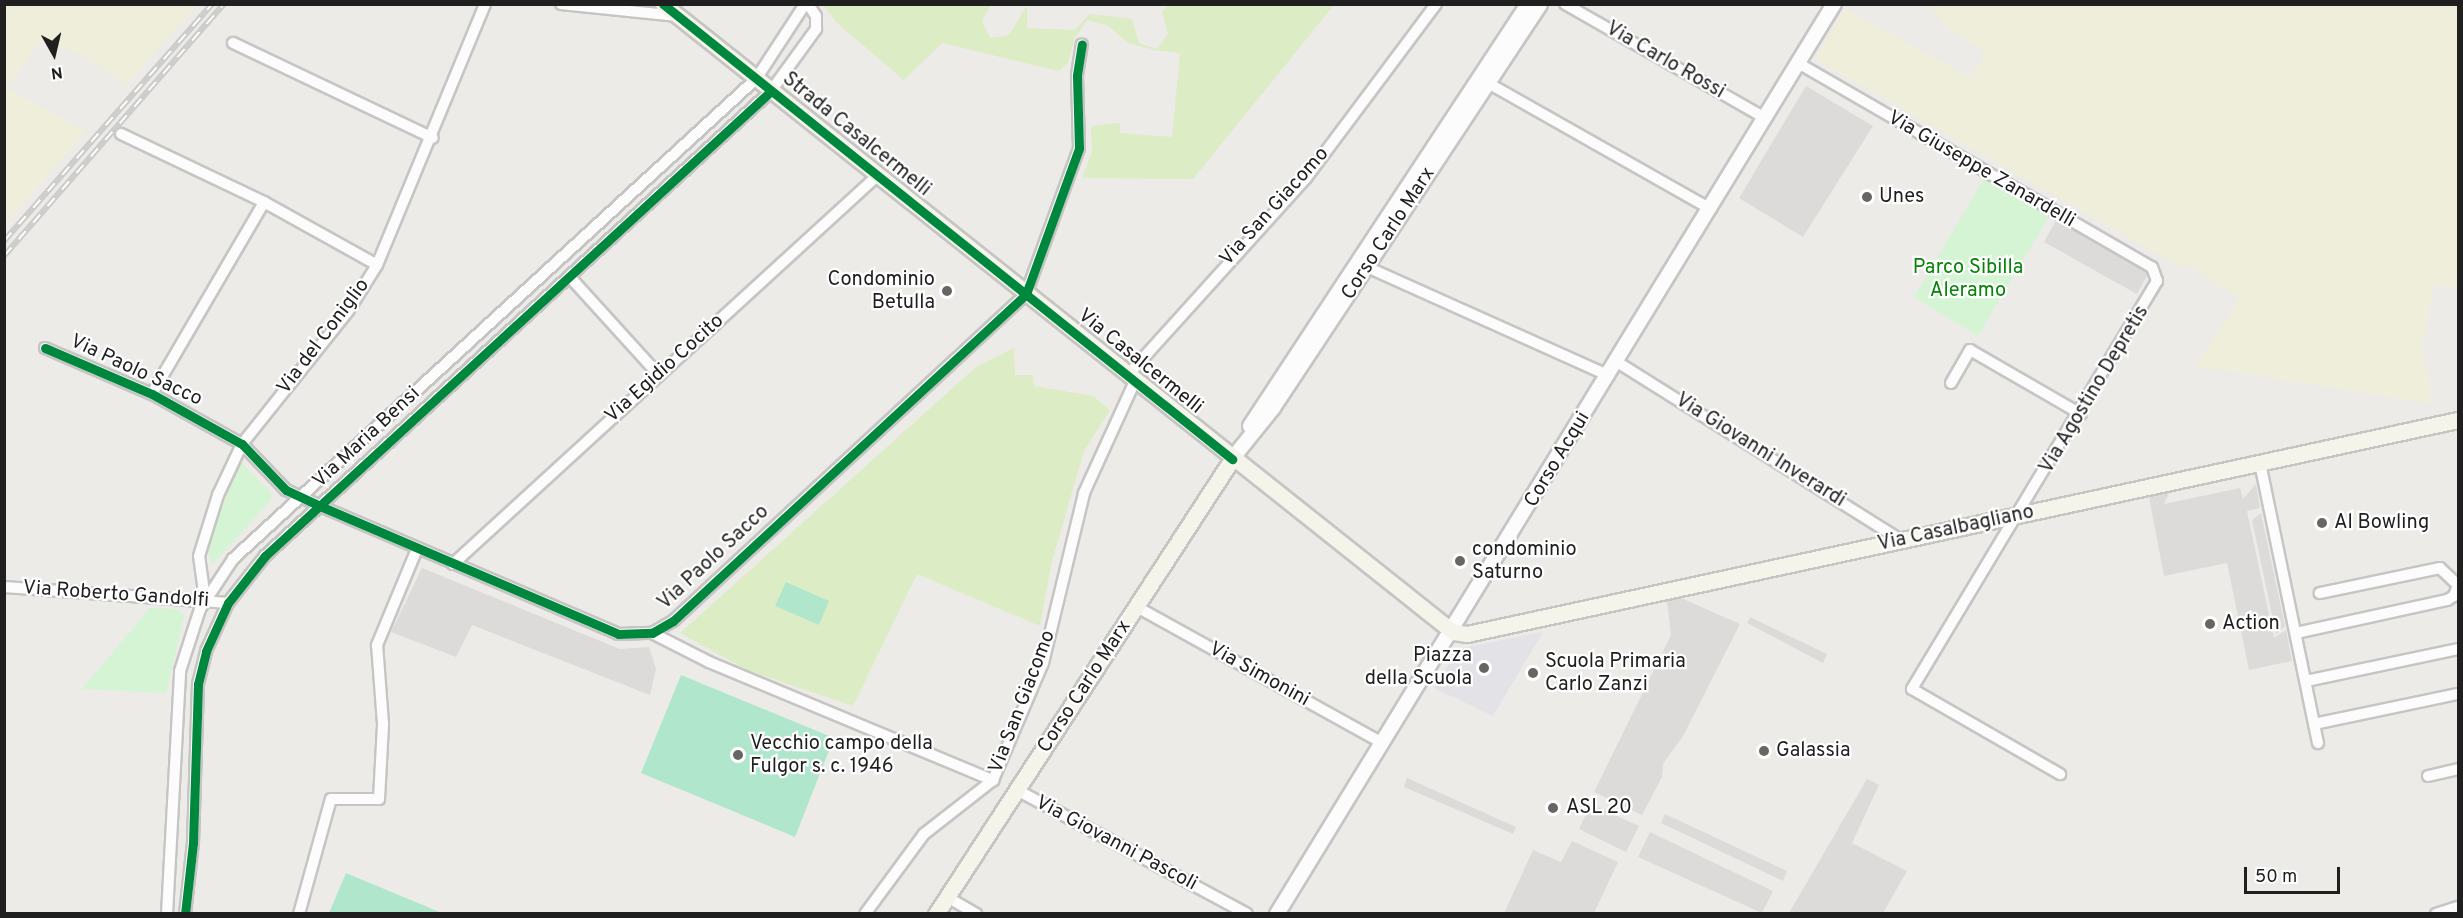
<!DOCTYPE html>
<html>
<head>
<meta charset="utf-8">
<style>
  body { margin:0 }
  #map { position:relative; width:2463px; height:918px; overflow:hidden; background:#edebe8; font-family:Overpass,sans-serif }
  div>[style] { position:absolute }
  .residential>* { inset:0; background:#dcdbd9 }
  .farmland>* { inset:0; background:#efeeda }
  .grass>* { inset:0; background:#dcecc5 }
  .park>* { inset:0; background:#d4f4d3 }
  .pitch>* { inset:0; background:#b0e7cc }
  .plaza>* { inset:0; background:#e2e2e7 }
  .roads { filter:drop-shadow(2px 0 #c6c5c4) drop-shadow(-2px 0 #c6c5c4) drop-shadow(0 2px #c6c5c4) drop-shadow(0 -2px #c6c5c4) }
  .minor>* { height:10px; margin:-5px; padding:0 5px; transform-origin:5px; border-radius:5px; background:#fcfcfc }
  .tertiary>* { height:14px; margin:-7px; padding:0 7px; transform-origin:7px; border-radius:7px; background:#fcfcfc }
  .secondary>* { height:15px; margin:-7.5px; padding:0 7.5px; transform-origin:7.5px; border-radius:7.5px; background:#f4f4eb }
  .rail>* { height:6px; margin-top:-3px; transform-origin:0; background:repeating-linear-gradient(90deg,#fff 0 11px,#cbcbca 0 22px); box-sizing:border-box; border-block:2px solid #cbcbca }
  .cycleway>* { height:9px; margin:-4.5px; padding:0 4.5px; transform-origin:4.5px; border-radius:4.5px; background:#00873e }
  .dots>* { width:16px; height:16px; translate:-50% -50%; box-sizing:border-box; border:3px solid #fff; border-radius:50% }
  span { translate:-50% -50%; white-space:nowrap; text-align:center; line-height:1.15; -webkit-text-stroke:4.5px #fff; paint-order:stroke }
  .street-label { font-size:20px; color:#1f1f1f }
  .poi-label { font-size:20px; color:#1f1f1f }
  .left { translate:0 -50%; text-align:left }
  .right { translate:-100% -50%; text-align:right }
  .park-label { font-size:20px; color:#068409 }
  .frame { position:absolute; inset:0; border:6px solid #1f1f1f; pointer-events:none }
  .north { position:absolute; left:24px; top:24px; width:60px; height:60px; -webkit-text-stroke:4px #fff; paint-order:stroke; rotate:172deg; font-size:16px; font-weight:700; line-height:24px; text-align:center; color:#1f1f1f }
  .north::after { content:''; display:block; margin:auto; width:21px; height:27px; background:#1f1f1f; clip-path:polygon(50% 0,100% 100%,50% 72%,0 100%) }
  .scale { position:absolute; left:2244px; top:867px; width:96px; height:27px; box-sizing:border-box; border:3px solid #1f1f1f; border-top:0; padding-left:8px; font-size:18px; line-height:21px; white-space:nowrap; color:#1f1f1f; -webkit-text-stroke:4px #fff; paint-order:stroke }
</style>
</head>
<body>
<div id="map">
  <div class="residential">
    <div style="clip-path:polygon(1806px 86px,1873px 126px,1803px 237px,1739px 198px)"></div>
    <div style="clip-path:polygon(2059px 215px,2152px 267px,2137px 294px,2044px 242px)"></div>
    <div style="clip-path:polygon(2256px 484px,2260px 508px,2247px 511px,2274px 638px,2286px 630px,2292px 661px,2249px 670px,2227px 563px,2164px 576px,2149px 497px,2169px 493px,2164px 504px,2240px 488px,2243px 499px)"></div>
    <div style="clip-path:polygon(2261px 513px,2285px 626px,2276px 634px,2252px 520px)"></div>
    <div style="clip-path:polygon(422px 568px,620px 649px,649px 647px,656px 669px,650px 695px,472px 625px,456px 657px,391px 632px)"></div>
    <div style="clip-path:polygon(1681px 598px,1740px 624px,1683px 736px,1663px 764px,1662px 777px,1642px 815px,1594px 792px,1671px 635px,1667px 601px)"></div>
    <div style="clip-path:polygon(1750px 617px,1827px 654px,1823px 663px,1747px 623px)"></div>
    <div style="clip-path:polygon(1407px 778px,1516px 827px,1513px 834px,1404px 787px)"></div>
    <div style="clip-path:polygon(1867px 779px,1879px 785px,1852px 843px,1907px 871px,1883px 913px,1789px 913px)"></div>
    <div style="clip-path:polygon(1591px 804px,1639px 826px,1626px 852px,1579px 829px)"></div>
    <div style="clip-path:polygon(1665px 814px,1787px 871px,1783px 881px,1661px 823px)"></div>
    <div style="clip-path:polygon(1650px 832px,1773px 891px,1762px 913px,1638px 857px)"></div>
    <div style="clip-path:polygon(1572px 841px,1618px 862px,1594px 913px,1504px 913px,1533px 850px,1561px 862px)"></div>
  </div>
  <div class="farmland">
    <div style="clip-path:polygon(5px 4px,197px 5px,127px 84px,79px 53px,40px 42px,6px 88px,86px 131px,5px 225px)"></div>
    <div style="clip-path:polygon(1931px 5px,2458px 5px,2458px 287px,2434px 285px,2422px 347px,2433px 404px,2195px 366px,2240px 299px,2186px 263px,2182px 268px,1815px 59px,1845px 9px,1971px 78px,1985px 52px,1945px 27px)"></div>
  </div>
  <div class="grass">
    <div style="clip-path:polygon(823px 5px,991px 5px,982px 21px,990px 38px,1009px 35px,1027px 5px,1027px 28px,1075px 30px,1090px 14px,1132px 19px,1139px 43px,1157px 49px,1168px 34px,1162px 11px,1169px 5px,1334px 5px,1193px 179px,1082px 178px,1092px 152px,1091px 126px,1120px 123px,1120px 133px,1172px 137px,1180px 53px,1153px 50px,1128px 43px,1107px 25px,1087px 20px,1075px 38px,1068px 63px,1059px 71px,942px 43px,904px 80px,837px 23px)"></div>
    <div style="clip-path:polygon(1014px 348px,1015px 375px,1033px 375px,1034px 386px,1093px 396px,1110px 410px,1084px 451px,1051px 565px,1040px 626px,917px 574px,853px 706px,747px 670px,680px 633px,976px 367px)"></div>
  </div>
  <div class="park">
    <div style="clip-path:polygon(1987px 174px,2052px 211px,1978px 336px,1914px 297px)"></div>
    <div style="clip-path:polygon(241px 462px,271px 493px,271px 500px,212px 565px,206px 546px)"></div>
    <div style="clip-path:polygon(150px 608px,178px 609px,184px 616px,166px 693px,82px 689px)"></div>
  </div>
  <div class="pitch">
    <div style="clip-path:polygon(786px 582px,829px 601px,819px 625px,775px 606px)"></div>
    <div style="clip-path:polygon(681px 675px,834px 738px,795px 837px,641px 773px)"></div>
    <div style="clip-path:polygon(346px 873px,442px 913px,329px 913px)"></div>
  </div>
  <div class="plaza">
    <div style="clip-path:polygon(1543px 632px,1493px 716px,1434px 688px,1458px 649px)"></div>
  </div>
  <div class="roads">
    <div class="minor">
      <div style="left:561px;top:4px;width:117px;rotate:5.9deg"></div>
      <div style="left:1565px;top:4px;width:230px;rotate:29.7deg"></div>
      <div style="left:233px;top:43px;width:221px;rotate:25.4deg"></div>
      <div style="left:1798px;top:63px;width:409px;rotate:30deg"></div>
      <div style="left:2152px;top:267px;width:15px;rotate:70deg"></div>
      <div style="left:2157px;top:281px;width:476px;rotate:121deg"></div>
      <div style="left:1912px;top:689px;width:171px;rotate:29.9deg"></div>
      <div style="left:1488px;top:83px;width:256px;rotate:29.5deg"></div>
      <div style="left:121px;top:134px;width:158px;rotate:25.4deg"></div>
      <div style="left:264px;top:202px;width:129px;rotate:29.1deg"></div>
      <div style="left:1367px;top:267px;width:265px;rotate:24.2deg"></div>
      <div style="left:570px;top:277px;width:132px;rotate:47.8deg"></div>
      <div style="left:45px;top:348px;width:116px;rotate:23.3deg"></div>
      <div style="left:152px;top:394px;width:103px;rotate:29.1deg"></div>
      <div style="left:242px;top:444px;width:64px;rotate:46.3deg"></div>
      <div style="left:286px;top:490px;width:38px;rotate:25deg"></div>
      <div style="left:320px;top:506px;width:324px;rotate:23.2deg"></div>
      <div style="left:618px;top:634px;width:34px;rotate:-2deg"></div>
      <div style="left:652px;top:633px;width:24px;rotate:-30deg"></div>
      <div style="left:673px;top:621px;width:481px;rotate:-42.8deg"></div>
      <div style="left:1026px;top:294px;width:155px;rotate:-70deg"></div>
      <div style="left:1079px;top:148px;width:73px;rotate:-91.6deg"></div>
      <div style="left:1077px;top:75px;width:31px;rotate:-81deg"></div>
      <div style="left:1617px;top:362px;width:337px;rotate:32.1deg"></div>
      <div style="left:1128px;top:375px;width:266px;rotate:-47.9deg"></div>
      <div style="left:1306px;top:178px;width:217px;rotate:-53.2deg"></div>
      <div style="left:1951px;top:383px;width:38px;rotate:-60deg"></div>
      <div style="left:1970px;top:350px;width:128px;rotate:30deg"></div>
      <div style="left:152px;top:394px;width:222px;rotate:-59.7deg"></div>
      <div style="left:2260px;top:463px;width:286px;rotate:78.3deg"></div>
      <div style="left:453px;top:564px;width:575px;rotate:-42.46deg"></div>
      <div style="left:4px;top:587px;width:225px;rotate:4.1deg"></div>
      <div style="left:205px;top:599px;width:43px;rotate:-97.9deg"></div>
      <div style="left:199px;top:556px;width:64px;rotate:-72.7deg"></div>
      <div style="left:218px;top:495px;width:56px;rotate:-64.8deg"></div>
      <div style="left:242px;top:444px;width:170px;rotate:-51.4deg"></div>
      <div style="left:348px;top:311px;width:54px;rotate:-57.8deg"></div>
      <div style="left:377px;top:265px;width:282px;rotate:-67.5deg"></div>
      <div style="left:1137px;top:607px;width:280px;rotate:29deg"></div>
      <div style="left:652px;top:633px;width:64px;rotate:27deg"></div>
      <div style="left:709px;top:662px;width:308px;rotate:22.6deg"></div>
      <div style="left:2296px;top:633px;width:155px;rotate:-12.3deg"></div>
      <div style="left:2447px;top:600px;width:8px;rotate:-30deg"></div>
      <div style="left:2454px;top:596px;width:12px;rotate:-70deg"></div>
      <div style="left:2458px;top:585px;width:25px;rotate:-137deg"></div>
      <div style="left:2440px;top:568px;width:123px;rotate:168.2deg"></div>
      <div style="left:2306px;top:681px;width:155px;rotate:-11.9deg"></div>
      <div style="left:2314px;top:724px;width:147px;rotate:-11.8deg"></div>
      <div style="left:2428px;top:776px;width:31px;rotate:-13deg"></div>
      <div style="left:1017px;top:790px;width:261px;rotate:28.3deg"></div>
      <div style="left:947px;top:897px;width:34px;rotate:30deg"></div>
      <div style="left:167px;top:914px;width:243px;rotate:-86.9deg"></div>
      <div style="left:180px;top:671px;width:65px;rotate:-72.1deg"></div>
      <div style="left:200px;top:609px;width:60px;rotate:-56.6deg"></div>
      <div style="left:233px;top:559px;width:710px;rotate:-42.55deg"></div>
      <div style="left:756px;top:79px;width:90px;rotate:-56.8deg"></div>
      <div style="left:185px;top:914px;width:71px;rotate:-83.6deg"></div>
      <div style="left:193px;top:843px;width:159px;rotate:-88.2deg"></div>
      <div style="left:198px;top:684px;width:34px;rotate:-76deg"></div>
      <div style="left:206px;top:651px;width:53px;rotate:-65.4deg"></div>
      <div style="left:228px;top:603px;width:60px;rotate:-51.8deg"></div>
      <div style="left:265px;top:556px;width:687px;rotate:-42.58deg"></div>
      <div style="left:771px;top:91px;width:77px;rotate:-54deg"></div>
      <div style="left:816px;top:29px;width:13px;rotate:-90deg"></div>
      <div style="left:816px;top:16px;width:14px;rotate:-124deg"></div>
      <div style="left:299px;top:914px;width:119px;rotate:-74.5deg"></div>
      <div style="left:331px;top:799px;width:48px"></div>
      <div style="left:379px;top:799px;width:75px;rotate:-86.9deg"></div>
      <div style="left:383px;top:724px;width:79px;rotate:-94.3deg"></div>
      <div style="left:377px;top:645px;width:104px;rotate:-67.4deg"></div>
      <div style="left:865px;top:914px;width:99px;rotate:-53.6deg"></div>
      <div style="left:924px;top:834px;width:88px;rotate:-38deg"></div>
      <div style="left:993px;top:780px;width:127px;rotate:-66.9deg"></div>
      <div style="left:1043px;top:663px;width:175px;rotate:-76.4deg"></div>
      <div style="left:1084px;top:493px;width:123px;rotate:-65.5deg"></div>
      <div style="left:2436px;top:914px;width:23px;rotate:-18deg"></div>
    </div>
    <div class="tertiary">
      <div style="left:1250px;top:426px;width:505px;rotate:-56.62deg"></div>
      <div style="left:1232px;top:459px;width:65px;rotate:-51.2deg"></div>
      <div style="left:1273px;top:408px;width:484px;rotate:-56.5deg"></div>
      <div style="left:1277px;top:914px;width:1067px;rotate:-58.53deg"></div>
    </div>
    <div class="secondary">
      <div style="left:663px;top:4px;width:1009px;rotate:38.48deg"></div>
      <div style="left:1453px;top:632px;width:14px;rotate:8deg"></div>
      <div style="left:1467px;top:634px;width:1014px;rotate:-12.19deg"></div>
      <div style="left:936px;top:914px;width:543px;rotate:-56.95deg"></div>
    </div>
  </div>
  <div class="rail">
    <div style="left:4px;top:241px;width:315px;rotate:-48.7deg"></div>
    <div style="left:4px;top:256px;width:335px;rotate:-48.9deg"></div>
  </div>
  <div class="cycleway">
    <div style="left:663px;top:4px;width:729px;rotate:38.65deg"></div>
    <div style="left:45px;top:348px;width:116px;rotate:23.3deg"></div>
    <div style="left:152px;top:394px;width:103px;rotate:29.1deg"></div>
    <div style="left:242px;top:444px;width:64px;rotate:46.3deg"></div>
    <div style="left:286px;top:490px;width:38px;rotate:25deg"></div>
    <div style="left:320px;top:506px;width:324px;rotate:23.2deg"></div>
    <div style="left:618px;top:634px;width:34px;rotate:-2deg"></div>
    <div style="left:652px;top:633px;width:24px;rotate:-30deg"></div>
    <div style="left:673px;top:621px;width:481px;rotate:-42.8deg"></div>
    <div style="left:1026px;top:294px;width:155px;rotate:-70deg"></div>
    <div style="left:1079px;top:148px;width:73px;rotate:-91.6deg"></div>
    <div style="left:1077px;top:75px;width:31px;rotate:-81deg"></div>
    <div style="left:185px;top:914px;width:71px;rotate:-83.6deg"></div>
    <div style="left:193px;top:843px;width:159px;rotate:-88.2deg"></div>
    <div style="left:198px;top:684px;width:34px;rotate:-76deg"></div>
    <div style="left:206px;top:651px;width:53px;rotate:-65.4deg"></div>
    <div style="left:228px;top:603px;width:60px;rotate:-51.8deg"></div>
    <div style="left:265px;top:556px;width:687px;rotate:-42.58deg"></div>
  </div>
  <div class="dots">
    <div style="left:1867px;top:197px;background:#676665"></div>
    <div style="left:947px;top:291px;background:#676665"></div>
    <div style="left:2322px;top:523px;background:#676665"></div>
    <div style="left:1460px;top:561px;background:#676665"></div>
    <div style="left:2210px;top:624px;background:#676665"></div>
    <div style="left:1484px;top:668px;background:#676665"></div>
    <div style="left:1533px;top:673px;background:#676665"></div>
    <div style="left:1764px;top:751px;background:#676665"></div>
    <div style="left:738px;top:755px;background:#676665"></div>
    <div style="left:1553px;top:808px;background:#676665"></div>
  </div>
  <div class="street-label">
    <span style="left:1665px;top:61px;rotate:30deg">Via Carlo Rossi</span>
    <span style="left:856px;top:135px;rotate:39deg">Strada Casalcermelli</span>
    <span style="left:1981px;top:170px;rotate:30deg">Via Giuseppe Zanardelli</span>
    <span style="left:1275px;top:207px;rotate:-48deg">Via San Giacomo</span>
    <span style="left:1389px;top:234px;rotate:-57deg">Corso Carlo Marx</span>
    <span style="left:324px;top:337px;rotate:-53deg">Via del Coniglio</span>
    <span style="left:1140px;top:362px;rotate:39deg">Via Casalcermelli</span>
    <span style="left:665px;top:369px;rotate:-42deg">Via Egidio Cocito</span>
    <span style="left:136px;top:371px;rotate:25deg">Via Paolo Sacco</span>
    <span style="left:2095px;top:390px;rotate:-59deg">Via Agostino Depretis</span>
    <span style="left:367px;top:438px;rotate:-43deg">Via Maria Bensi</span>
    <span style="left:1760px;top:451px;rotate:32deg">Via Giovanni Inverardi</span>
    <span style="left:1558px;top:460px;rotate:-59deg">Corso Acqui</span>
    <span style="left:1956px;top:529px;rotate:-12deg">Via Casalbagliano</span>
    <span style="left:714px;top:558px;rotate:-43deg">Via Paolo Sacco</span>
    <span style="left:116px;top:595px;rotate:4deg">Via Roberto Gandolfi</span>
    <span style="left:1259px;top:675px;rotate:29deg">Via Simonini</span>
    <span style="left:1085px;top:687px;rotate:-57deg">Corso Carlo Marx</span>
    <span style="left:1023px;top:702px;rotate:-69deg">Via San Giacomo</span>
    <span style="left:1116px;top:844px;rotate:28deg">Via Giovanni Pascoli</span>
  </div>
  <div class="poi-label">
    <span class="left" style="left:1879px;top:197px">Unes</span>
    <span class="right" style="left:935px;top:292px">Condominio<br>Betulla</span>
    <span class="left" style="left:2334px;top:523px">Al Bowling</span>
    <span class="left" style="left:1472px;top:562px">condominio<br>Saturno</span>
    <span class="left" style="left:2222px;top:624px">Action</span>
    <span class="right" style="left:1472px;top:668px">Piazza<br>della Scuola</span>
    <span class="left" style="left:1545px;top:674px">Scuola Primaria<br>Carlo Zanzi</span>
    <span class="left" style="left:750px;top:756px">Vecchio campo della<br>Fulgor s. c. 1946</span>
    <span class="left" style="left:1776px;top:751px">Galassia</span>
    <span class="left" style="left:1566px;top:808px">ASL 20</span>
  </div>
  <div class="park-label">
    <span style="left:1968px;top:280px">Parco Sibilla<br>Aleramo</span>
  </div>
  <div class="frame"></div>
  <div class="north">N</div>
  <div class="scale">50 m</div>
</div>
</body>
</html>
